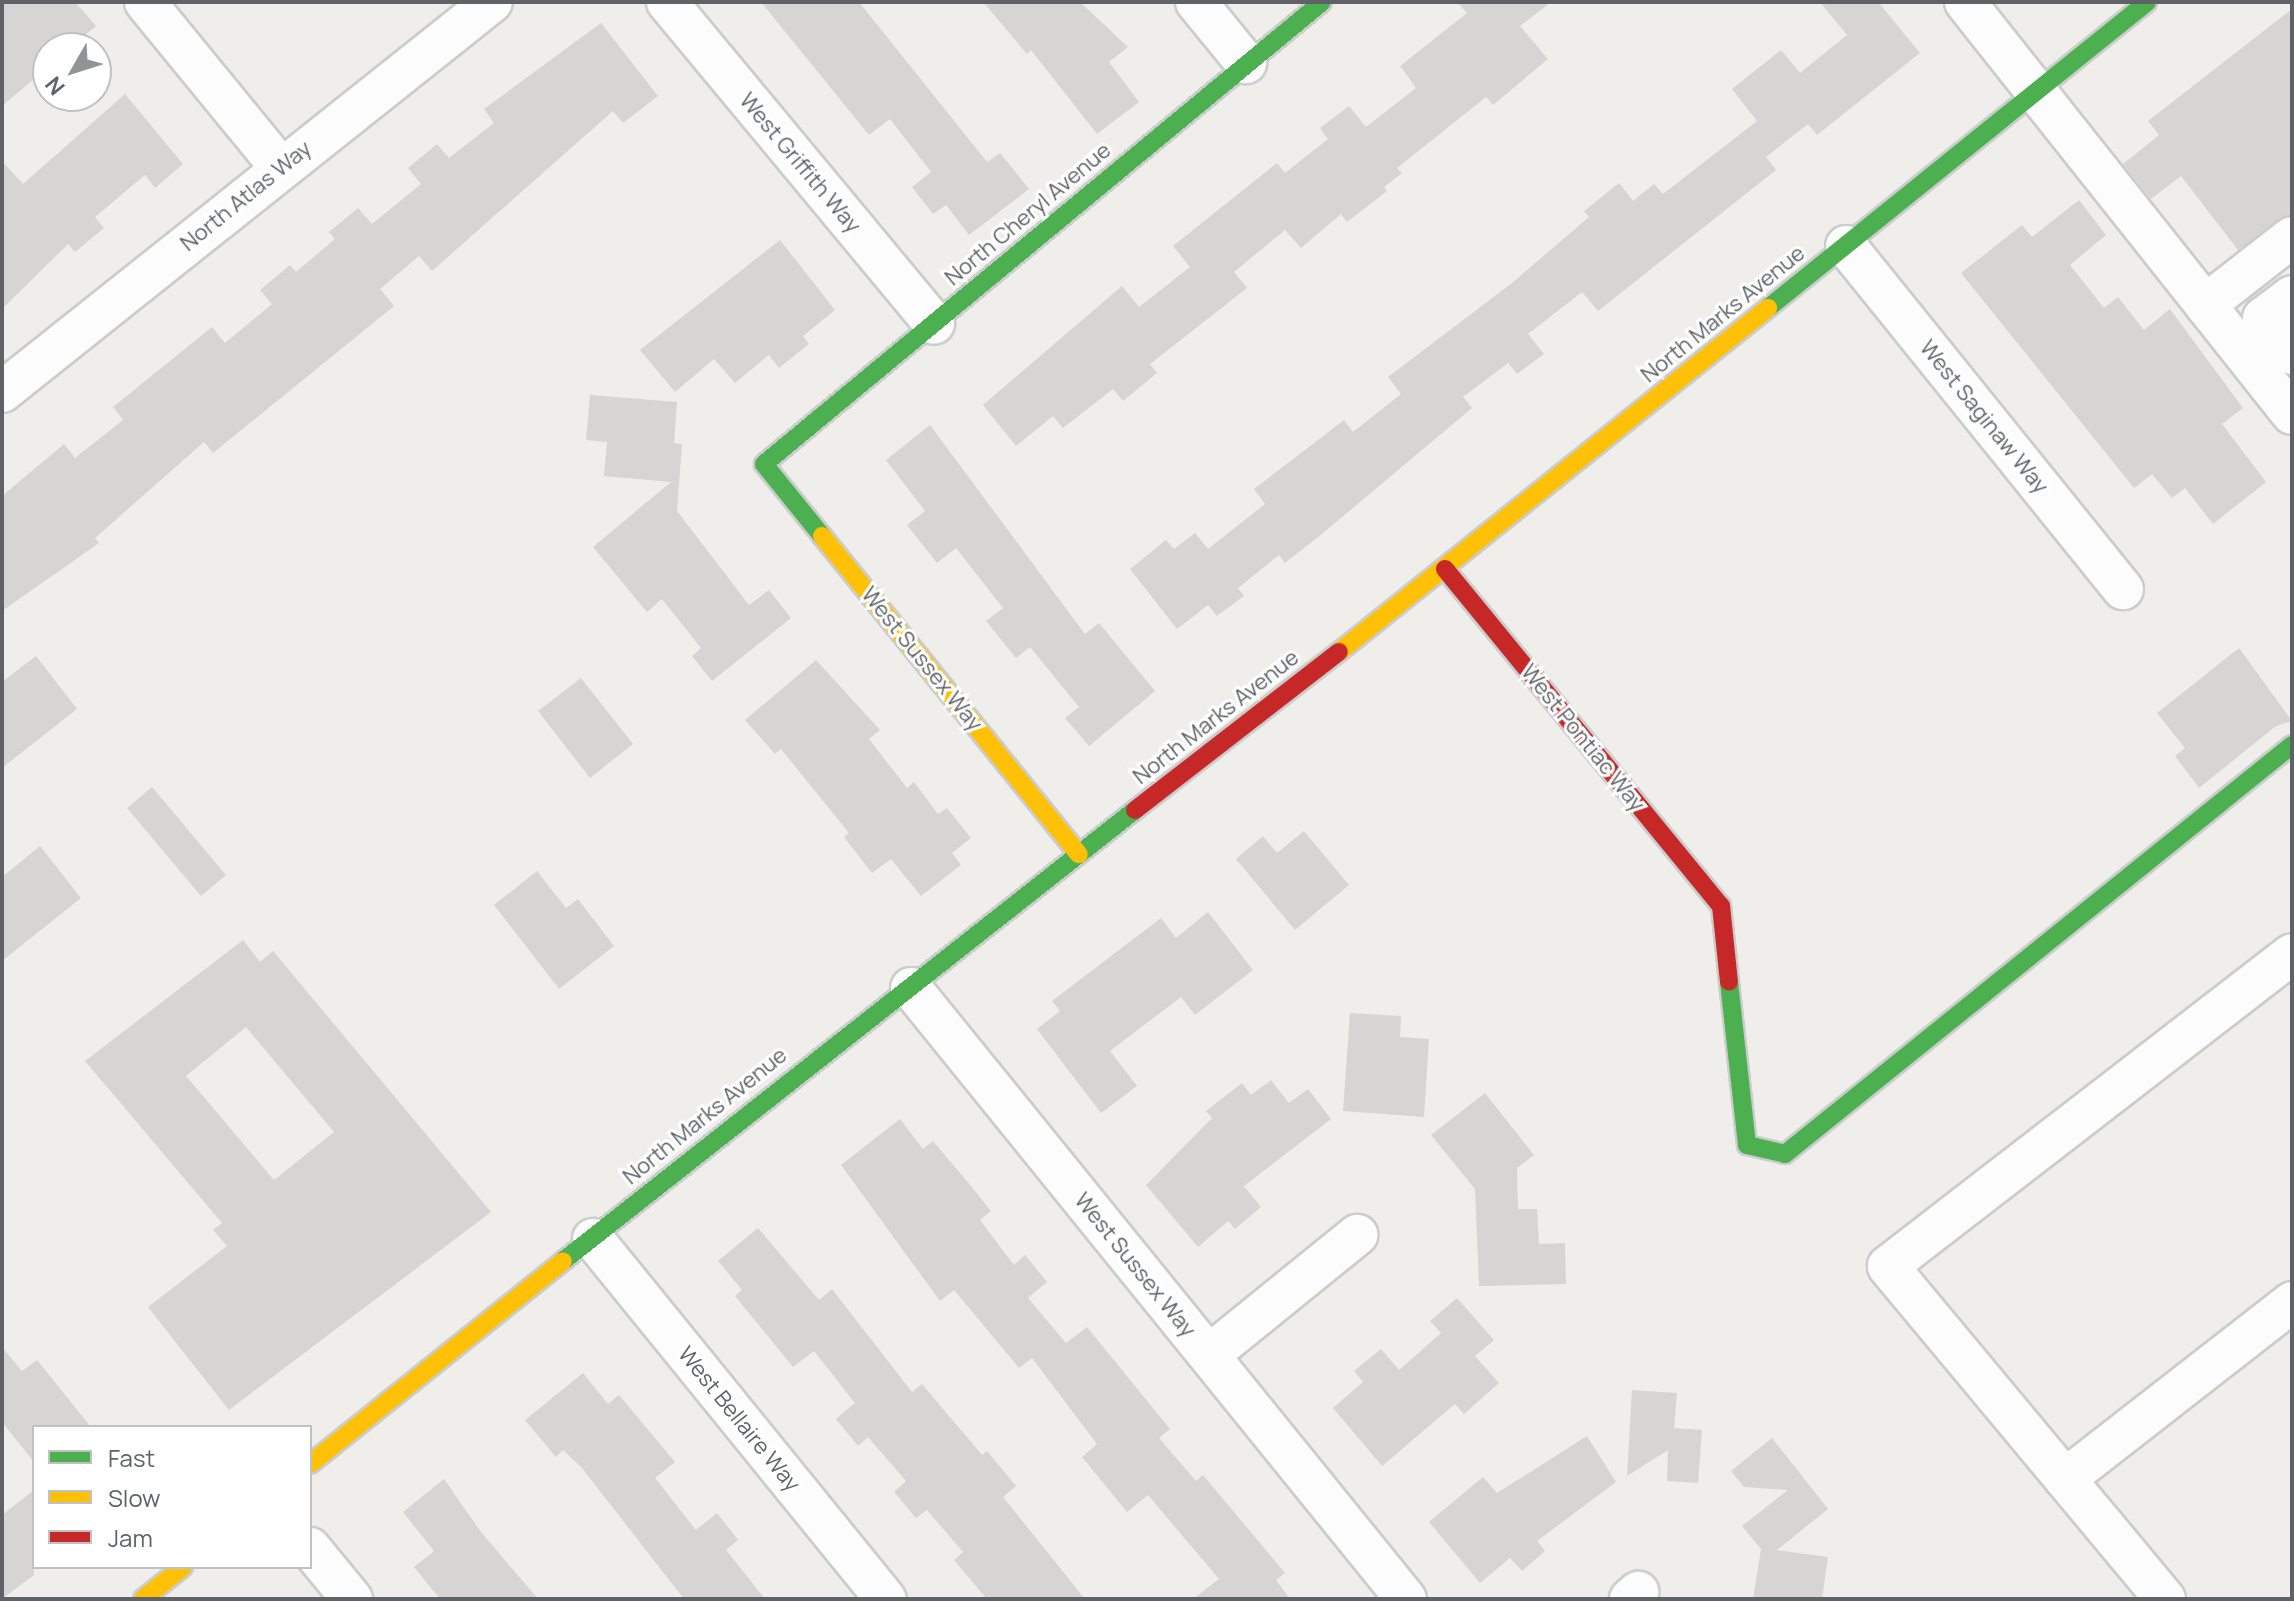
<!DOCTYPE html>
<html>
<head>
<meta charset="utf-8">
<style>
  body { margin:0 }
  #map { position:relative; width:2294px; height:1601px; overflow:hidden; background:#efeeea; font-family:Manrope,sans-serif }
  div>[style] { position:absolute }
  .building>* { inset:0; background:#d6d5d3 }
  .roads { filter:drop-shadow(2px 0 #cbcccc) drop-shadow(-2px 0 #cbcccc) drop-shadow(0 2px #cbcccc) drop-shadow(0 -2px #cbcccc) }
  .street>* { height:40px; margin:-20px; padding:0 20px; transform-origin:20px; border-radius:20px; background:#fdfcfc }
  .fast>* { height:18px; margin:-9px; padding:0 9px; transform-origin:9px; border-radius:9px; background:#4caf50 }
  .slow>* { height:18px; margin:-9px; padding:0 9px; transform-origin:9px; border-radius:9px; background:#ffc107 }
  .jam>* { height:18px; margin:-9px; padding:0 9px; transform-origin:9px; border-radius:9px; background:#c62828 }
  span { translate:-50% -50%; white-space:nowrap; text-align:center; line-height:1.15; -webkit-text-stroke:6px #fff; paint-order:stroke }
  .street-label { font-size:22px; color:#5f6368 }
  .frame { position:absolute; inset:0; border:4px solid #5f6368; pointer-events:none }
  .legend { position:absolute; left:32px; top:1425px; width:280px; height:144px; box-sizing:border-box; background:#fff; border:2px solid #bfc1c3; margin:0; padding:10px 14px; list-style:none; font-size:24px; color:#5f6368 }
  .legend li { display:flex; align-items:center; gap:16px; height:40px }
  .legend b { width:40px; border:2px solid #bfc1c3 }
  .north { position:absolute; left:32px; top:32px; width:80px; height:80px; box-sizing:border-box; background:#fff; border:2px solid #bfc1c3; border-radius:50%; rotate:231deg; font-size:22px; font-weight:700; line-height:32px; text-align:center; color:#5f6368 }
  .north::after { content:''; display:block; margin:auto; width:28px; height:36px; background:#919496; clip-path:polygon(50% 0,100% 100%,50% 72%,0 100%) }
</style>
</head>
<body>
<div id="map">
  <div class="building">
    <div style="clip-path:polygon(2px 2px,75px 2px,96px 26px,70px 48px,48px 48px,48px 67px,2px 106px)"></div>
    <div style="clip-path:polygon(761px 2px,859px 2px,987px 162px,1000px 153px,1029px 189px,969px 235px,946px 205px,933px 214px,912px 187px,931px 172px,890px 119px,869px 135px)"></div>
    <div style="clip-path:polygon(983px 2px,1080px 2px,1128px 47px,1109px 62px,1139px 102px,1097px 134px,1031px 50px,1027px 54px)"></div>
    <div style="clip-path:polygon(1457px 2px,1551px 2px,1520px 26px,1548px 59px,1493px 105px,1486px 97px,1397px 168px,1402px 173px,1384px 187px,1387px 191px,1347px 222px,1341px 214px,1301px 248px,1285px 230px,1234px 272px,1247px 288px,1150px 364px,1157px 373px,1123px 401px,1113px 389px,1063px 428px,1053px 416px,1016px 446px,983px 405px,1122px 286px,1139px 307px,1190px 267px,1173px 246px,1277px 163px,1285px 173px,1328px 139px,1320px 128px,1349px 106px,1366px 127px,1416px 88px,1400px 66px,1467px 13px)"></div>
    <div style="clip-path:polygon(1820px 2px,1878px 2px,1920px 53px,1817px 135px,1808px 124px,1766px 157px,1776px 170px,1598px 311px,1582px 292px,1528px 334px,1544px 354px,1517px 374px,1508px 363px,1463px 397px,1472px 408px,1323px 533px,1285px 563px,1279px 555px,1238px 588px,1244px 596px,1217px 616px,1208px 605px,1177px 629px,1130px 569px,1166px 540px,1174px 549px,1195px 533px,1208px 549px,1265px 504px,1254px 489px,1344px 420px,1353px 432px,1401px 394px,1388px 377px,1512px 283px,1589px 217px,1584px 211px,1619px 183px,1633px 201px,1654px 184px,1663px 194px,1757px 121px,1732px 89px,1781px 50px,1800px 73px,1847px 35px)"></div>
    <div style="clip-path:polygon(2292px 9px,2292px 215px,2238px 250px,2181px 176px,2151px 199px,2123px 164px,2159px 135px,2148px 121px)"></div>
    <div style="clip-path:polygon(601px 23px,658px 96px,623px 123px,613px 111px,432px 271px,419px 256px,380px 289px,394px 306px,213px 453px,204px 442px,95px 538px,99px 543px,2px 611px,2px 496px,64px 444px,75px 458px,123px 420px,113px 407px,212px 327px,225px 343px,272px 304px,260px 290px,290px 265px,296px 272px,335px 239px,329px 232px,358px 208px,372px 224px,421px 184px,408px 168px,437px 144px,449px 158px,494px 123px,484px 109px)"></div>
    <div style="clip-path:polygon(125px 94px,183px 164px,155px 188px,145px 175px,95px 217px,104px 228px,75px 252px,68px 244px,2px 309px,2px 161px,23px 184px)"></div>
    <div style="clip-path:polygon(2079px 200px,2106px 235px,2070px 265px,2104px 308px,2118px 297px,2144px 330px,2170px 309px,2243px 408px,2222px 424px,2266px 482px,2213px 524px,2185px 488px,2172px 498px,2152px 474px,2134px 488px,1961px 273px,2022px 225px,2032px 237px)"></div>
    <div style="clip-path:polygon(780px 240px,835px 310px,803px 336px,809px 344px,779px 368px,769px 355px,735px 383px,714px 359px,675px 392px,640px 350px)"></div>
    <div style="clip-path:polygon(590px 395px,677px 402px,674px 443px,682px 444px,677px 511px,749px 605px,769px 590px,791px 618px,712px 681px,692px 656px,701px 648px,662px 599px,647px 612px,593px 547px,671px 482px,604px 476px,607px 442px,586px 440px)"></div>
    <div style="clip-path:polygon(930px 425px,1085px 634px,1099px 623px,1155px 691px,1089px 746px,1065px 718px,1079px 707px,1030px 647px,1016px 658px,986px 621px,1003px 608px,956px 548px,937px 563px,907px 525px,925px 511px,886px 460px)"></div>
    <div style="clip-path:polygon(2239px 648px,2292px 721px,2276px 726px,2199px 788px,2175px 756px,2185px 748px,2157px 713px)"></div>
    <div style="clip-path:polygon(36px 656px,77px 709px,2px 768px,2px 682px)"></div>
    <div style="clip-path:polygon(816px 660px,880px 730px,869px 739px,907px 788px,914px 782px,938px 814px,947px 808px,971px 838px,952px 853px,961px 865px,921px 896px,891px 859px,872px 873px,844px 837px,849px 833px,781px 749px,775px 754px,745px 720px)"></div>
    <div style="clip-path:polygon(581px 678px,633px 744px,590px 778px,538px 711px)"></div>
    <div style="clip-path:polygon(152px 787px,226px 875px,201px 896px,127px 808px)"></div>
    <div style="clip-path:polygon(1304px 831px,1349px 885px,1295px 930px,1236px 859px,1263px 836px,1277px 853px)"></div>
    <div style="clip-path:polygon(40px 846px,81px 898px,2px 961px,2px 877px)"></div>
    <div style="clip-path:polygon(537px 871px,566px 908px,578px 899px,614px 946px,559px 989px,494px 905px)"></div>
    <div style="clip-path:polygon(1208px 912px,1253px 970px,1195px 1015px,1181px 997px,1110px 1051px,1137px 1086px,1101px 1113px,1037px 1029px,1060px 1011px,1052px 1001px,1161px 918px,1176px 938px)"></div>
    <div style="clip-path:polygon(evenodd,243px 940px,260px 962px,273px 951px,491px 1212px,229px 1410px,148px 1307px,227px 1246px,213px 1230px,222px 1223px,85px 1061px,243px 940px,246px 1027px,334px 1132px,274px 1180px,186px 1076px,246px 1027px)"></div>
    <div style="clip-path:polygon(1350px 1013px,1401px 1016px,1400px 1037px,1429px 1039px,1424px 1117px,1343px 1111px)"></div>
    <div style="clip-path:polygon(1271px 1080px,1289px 1103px,1308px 1089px,1331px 1119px,1244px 1186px,1261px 1207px,1235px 1229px,1228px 1221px,1198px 1247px,1146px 1185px,1212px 1118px,1206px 1111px,1242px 1083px,1251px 1095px)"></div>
    <div style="clip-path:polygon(1485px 1093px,1534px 1155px,1517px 1168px,1518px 1209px,1537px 1209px,1539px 1244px,1565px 1243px,1566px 1284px,1479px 1286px,1475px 1189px,1431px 1135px)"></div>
    <div style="clip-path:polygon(900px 1119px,923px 1149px,933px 1141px,971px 1186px,991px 1211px,980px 1220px,1014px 1265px,1025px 1255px,1047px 1282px,1028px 1298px,1066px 1343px,1087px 1327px,1170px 1429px,1159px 1438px,1196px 1481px,1203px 1475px,1285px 1573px,1276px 1580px,1290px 1599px,1193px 1599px,1219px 1579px,1148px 1495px,1127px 1512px,1082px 1457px,1097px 1444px,1032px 1358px,1019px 1368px,954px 1290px,940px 1301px,841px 1165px)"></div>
    <div style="clip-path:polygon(758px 1228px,819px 1300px,832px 1289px,912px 1392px,922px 1384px,982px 1455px,987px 1451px,1016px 1486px,1003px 1497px,1085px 1599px,987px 1599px,954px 1560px,963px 1552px,927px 1510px,916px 1518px,894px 1492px,906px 1481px,868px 1437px,858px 1446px,836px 1419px,855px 1403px,814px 1351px,793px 1367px,735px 1296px,742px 1290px,718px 1261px)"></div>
    <div style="clip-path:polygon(1457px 1298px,1494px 1340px,1475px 1356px,1499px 1383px,1464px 1414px,1455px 1404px,1382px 1466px,1333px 1408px,1363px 1382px,1354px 1371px,1381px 1349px,1399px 1370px,1441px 1333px,1430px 1321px)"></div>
    <div style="clip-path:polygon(2px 1347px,22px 1371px,37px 1360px,91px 1427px,34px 1427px,34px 1462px,2px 1422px)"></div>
    <div style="clip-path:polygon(583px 1373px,608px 1404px,619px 1395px,675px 1462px,655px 1478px,696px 1530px,717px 1513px,738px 1540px,726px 1550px,765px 1599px,684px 1599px,582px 1468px,563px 1450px,556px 1457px,525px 1420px)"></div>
    <div style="clip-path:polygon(1632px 1390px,1677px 1393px,1674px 1428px,1702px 1430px,1698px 1483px,1667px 1481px,1668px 1450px,1627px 1476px)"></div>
    <div style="clip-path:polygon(1587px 1436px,1616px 1482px,1537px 1541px,1545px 1551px,1522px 1571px,1510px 1558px,1480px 1583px,1429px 1522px,1483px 1477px,1497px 1493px)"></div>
    <div style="clip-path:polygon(1772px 1438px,1828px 1509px,1777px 1550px,1828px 1557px,1822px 1599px,1753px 1599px,1761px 1549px,1742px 1526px,1788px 1490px,1744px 1487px,1731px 1471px)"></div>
    <div style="clip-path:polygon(444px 1479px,481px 1532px,538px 1599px,440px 1599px,414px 1567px,434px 1551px,403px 1512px)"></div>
    <div style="clip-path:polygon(34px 1490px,34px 1575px,2px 1599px,2px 1515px)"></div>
  </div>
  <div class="roads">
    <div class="street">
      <div style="left:145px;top:2px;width:215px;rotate:50.7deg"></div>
      <div style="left:667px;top:2px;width:418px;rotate:50.3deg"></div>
      <div style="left:1196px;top:2px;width:79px;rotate:50.7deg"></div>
      <div style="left:1965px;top:2px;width:526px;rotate:51.56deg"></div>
      <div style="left:1846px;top:246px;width:441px;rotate:51.1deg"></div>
      <div style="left:2292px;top:296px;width:36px;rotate:143deg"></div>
      <div style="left:2263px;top:318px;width:46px;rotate:51.1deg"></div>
      <div style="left:2205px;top:305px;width:110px;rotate:-38deg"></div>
      <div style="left:2px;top:392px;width:626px;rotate:-38.52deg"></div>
      <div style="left:911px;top:988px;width:786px;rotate:50.99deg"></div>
      <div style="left:593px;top:1239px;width:464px;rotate:50.9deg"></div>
      <div style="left:1209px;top:1355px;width:191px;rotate:-39deg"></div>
      <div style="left:2065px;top:1479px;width:288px;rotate:-37.9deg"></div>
      <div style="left:310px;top:1548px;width:66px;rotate:50.5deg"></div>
      <div style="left:1630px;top:1599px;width:11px;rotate:-41deg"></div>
      <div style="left:2165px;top:1599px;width:433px;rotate:-129.8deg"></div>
      <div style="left:1888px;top:1266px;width:510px;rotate:-37.68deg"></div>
    </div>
    <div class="fast">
      <div style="left:1768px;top:308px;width:487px;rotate:-38.9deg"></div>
      <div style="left:822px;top:536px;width:92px;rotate:-128.9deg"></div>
      <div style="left:764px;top:464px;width:724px;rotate:-39.62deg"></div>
      <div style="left:1729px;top:982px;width:164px;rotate:83.7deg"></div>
      <div style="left:1747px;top:1145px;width:39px;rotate:13deg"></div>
      <div style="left:1785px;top:1154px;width:651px;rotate:-38.89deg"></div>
      <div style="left:563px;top:1261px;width:728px;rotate:-38.25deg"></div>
    </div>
    <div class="slow">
      <div style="left:822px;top:536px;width:409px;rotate:51.1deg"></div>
      <div style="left:1339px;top:652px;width:550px;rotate:-38.72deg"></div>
      <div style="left:310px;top:1464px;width:324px;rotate:-38.7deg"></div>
      <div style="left:143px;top:1599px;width:51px;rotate:-38.7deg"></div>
    </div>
    <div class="jam">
      <div style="left:1445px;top:569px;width:436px;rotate:50.7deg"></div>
      <div style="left:1721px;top:906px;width:76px;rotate:84deg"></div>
      <div style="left:1135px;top:810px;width:258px;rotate:-37.8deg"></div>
    </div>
  </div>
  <div class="street-label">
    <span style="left:800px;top:163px;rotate:50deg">West Griffith Way</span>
    <span style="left:246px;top:196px;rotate:-39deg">North Atlas Way</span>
    <span style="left:1028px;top:214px;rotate:-40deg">North Cheryl Avenue</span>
    <span style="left:1723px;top:314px;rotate:-39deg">North Marks Avenue</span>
    <span style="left:1984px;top:417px;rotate:51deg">West Saginaw Way</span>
    <span style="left:922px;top:659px;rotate:51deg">West Sussex Way</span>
    <span style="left:1216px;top:717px;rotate:-38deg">North Marks Avenue</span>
    <span style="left:1583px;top:738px;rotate:51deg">West Pontiac Way</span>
    <span style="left:705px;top:1116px;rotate:-39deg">North Marks Avenue</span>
    <span style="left:1135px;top:1265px;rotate:51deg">West Sussex Way</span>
    <span style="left:739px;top:1419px;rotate:51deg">West Bellaire Way</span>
  </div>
  <div class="frame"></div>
  <ul class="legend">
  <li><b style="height:10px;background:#4caf50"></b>Fast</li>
  <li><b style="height:10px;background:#ffc107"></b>Slow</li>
  <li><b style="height:10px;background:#c62828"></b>Jam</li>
  </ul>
  <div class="north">N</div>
</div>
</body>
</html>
